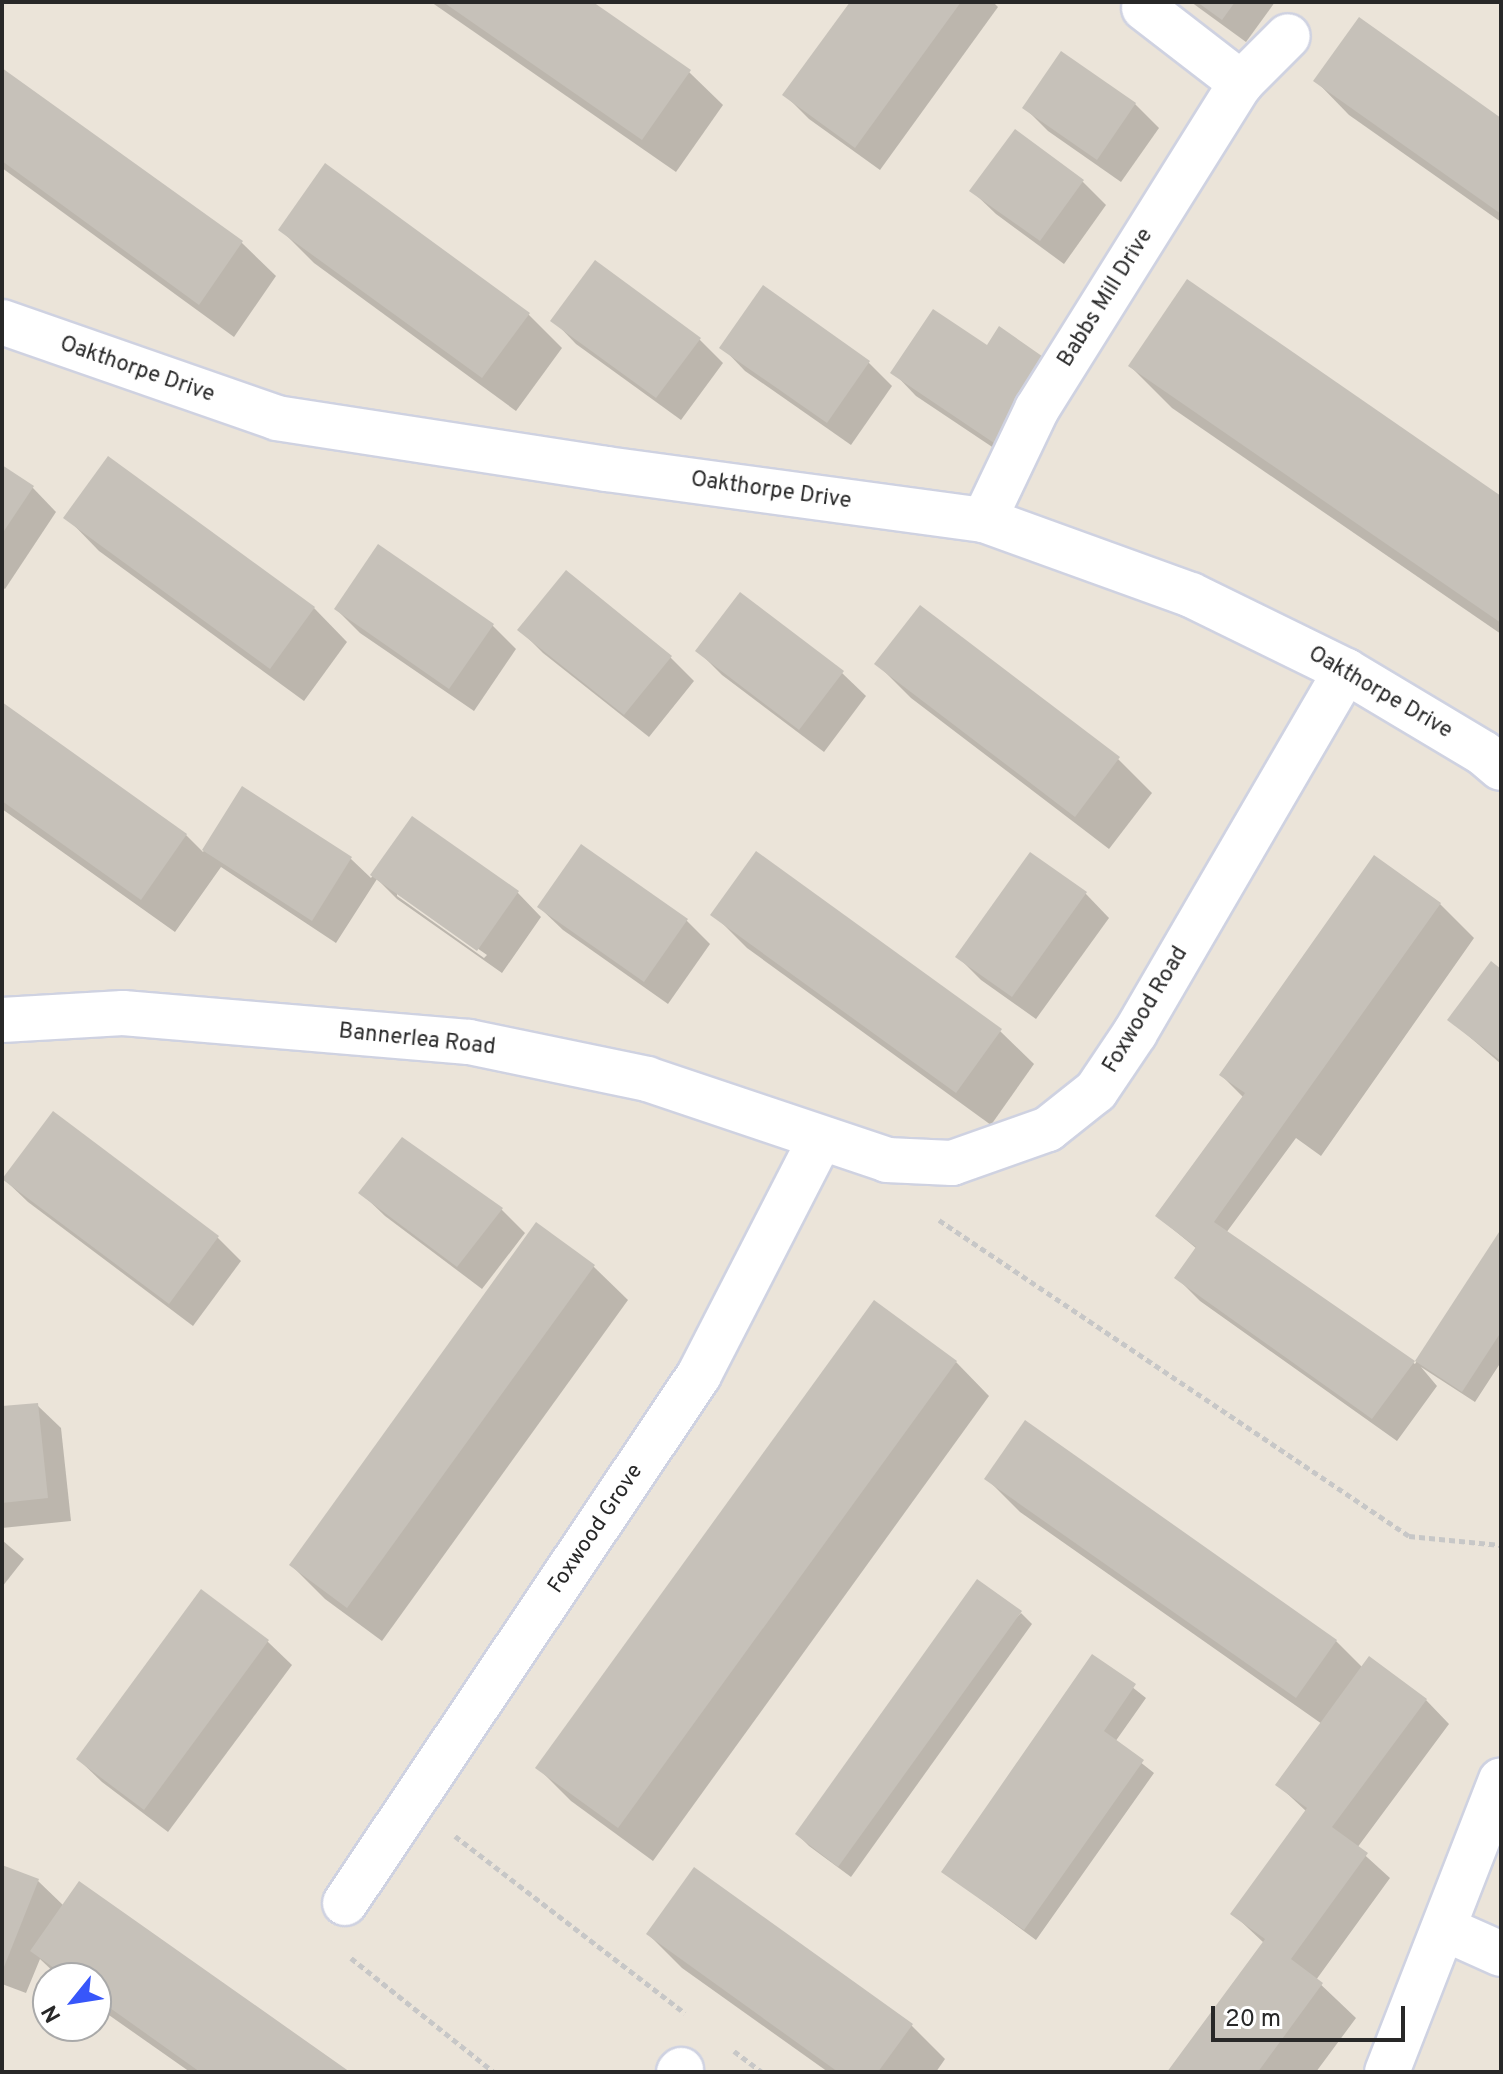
<!DOCTYPE html>
<html>
<head>
<meta charset="utf-8">
<style>
  body { margin:0 }
  #map { position:relative; width:1503px; height:2074px; overflow:hidden; background:#ebe4d9; font-family:Overpass,sans-serif }
  div>[style] { position:absolute }
  .shadow>* { inset:0; background:#0003 }
  .building>* { inset:0; background:#c6c1b9 }
  .path>* { height:5px; margin-top:-2.5px; transform-origin:0; background:repeating-linear-gradient(90deg,#c7c7c7 0 6px,transparent 0 10px) }
  .roads { filter:drop-shadow(2px 0 #cfd2e1) drop-shadow(-2px 0 #cfd2e1) drop-shadow(0 2px #cfd2e1) drop-shadow(0 -2px #cfd2e1) }
  .minor>* { height:44px; margin:-22px; padding:0 22px; transform-origin:22px; border-radius:22px; background:#fff }
  span { translate:-50% -50%; white-space:nowrap; text-align:center; line-height:1.15; -webkit-text-stroke:8px #fff; paint-order:stroke }
  .street-label { font-size:22px; color:#282828 }
  .frame { position:absolute; inset:0; border:4px solid #282828; pointer-events:none }
  .north { position:absolute; left:32px; top:1962px; width:80px; height:80px; box-sizing:border-box; background:#fff; border:2px solid #a9a9a9; border-radius:50%; rotate:240deg; font-size:22px; font-weight:700; line-height:32px; text-align:center; color:#282828 }
  .north::after { content:''; display:block; margin:auto; width:28px; height:36px; background:#3756fa; clip-path:polygon(50% 0,100% 100%,50% 72%,0 100%) }
  .scale { position:absolute; left:1211px; top:2006px; width:194px; height:36px; box-sizing:border-box; border:4px solid #282828; border-top:0; padding-left:10px; font-size:24px; line-height:28px; white-space:nowrap; color:#282828; -webkit-text-stroke:6px #fff; paint-order:stroke }
</style>
</head>
<body>
<div id="map">
  <div class="shadow">
    <div style="clip-path:polygon(431px 2px,589px 2px,689px 72px,723px 105px,676px 172px)"></div>
    <div style="clip-path:polygon(853px 2px,993px 2px,998px 7px,880px 170px,809px 119px,785px 95px)"></div>
    <div style="clip-path:polygon(1191px 2px,1275px 2px,1246px 42px)"></div>
    <div style="clip-path:polygon(1062px 53px,1135px 104px,1159px 128px,1121px 182px,1048px 131px,1025px 108px)"></div>
    <div style="clip-path:polygon(2px 71px,242px 243px,276px 276px,234px 337px,2px 168px)"></div>
    <div style="clip-path:polygon(1316px 81px,1501px 120px,1501px 222px,1349px 115px)"></div>
    <div style="clip-path:polygon(1083px 182px,1106px 205px,1064px 264px,996px 214px,972px 191px)"></div>
    <div style="clip-path:polygon(280px 229px,528px 314px,562px 348px,516px 411px,314px 263px)"></div>
    <div style="clip-path:polygon(595px 263px,700px 340px,723px 363px,681px 420px,576px 344px,553px 320px)"></div>
    <div style="clip-path:polygon(722px 347px,868px 362px,892px 386px,851px 445px,745px 371px)"></div>
    <div style="clip-path:polygon(988px 347px,1019px 465px,916px 396px,893px 372px)"></div>
    <div style="clip-path:polygon(1130px 366px,1501px 498px,1501px 634px,1172px 408px)"></div>
    <div style="clip-path:polygon(2px 468px,33px 488px,56px 512px,5px 589px,2px 587px)"></div>
    <div style="clip-path:polygon(66px 517px,314px 608px,347px 642px,304px 701px,99px 551px)"></div>
    <div style="clip-path:polygon(336px 609px,492px 625px,516px 649px,474px 711px,360px 633px)"></div>
    <div style="clip-path:polygon(520px 630px,670px 657px,694px 681px,649px 737px,543px 653px)"></div>
    <div style="clip-path:polygon(698px 651px,842px 673px,866px 696px,824px 752px,722px 675px)"></div>
    <div style="clip-path:polygon(877px 664px,1118px 759px,1152px 793px,1109px 849px,911px 698px)"></div>
    <div style="clip-path:polygon(evenodd,2px 704px,186px 835px,203px 852px,243px 789px,351px 859px,371px 878px,413px 819px,518px 893px,541px 917px,502px 973px,397px 899px,377px 879px,336px 943px,221px 867px,175px 932px,2px 809px,2px 704px,397px 892px,487px 955px,484px 958px,397px 896px,397px 892px)"></div>
    <div style="clip-path:polygon(1030px 854px,1086px 894px,1109px 918px,1036px 1019px,981px 980px,957px 956px)"></div>
    <div style="clip-path:polygon(1375px 858px,1440px 904px,1474px 938px,1321px 1156px,1296px 1138px,1226px 1233px,1415px 1364px,1501px 1232px,1501px 1362px,1475px 1402px,1421px 1367px,1437px 1386px,1397px 1441px,1200px 1301px,1177px 1278px,1197px 1249px,1157px 1216px,1244px 1098px,1221px 1075px)"></div>
    <div style="clip-path:polygon(539px 907px,686px 920px,710px 944px,668px 1004px,563px 930px)"></div>
    <div style="clip-path:polygon(713px 914px,1000px 1031px,1034px 1064px,991px 1125px,747px 948px)"></div>
    <div style="clip-path:polygon(1501px 971px,1501px 1064px,1450px 1020px)"></div>
    <div style="clip-path:polygon(53px 1114px,218px 1238px,241px 1261px,193px 1326px,28px 1202px,4px 1179px)"></div>
    <div style="clip-path:polygon(361px 1193px,501px 1209px,525px 1233px,482px 1289px,385px 1216px)"></div>
    <div style="clip-path:polygon(536px 1225px,594px 1267px,628px 1300px,382px 1641px,325px 1599px,291px 1565px)"></div>
    <div style="clip-path:polygon(956px 1362px,989px 1396px,653px 1861px,571px 1801px,538px 1768px)"></div>
    <div style="clip-path:polygon(37px 1405px,61px 1428px,71px 1521px,2px 1528px,2px 1408px)"></div>
    <div style="clip-path:polygon(987px 1479px,1336px 1641px,1363px 1668px,1426px 1700px,1449px 1724px,1357px 1848px,1390px 1878px,1316px 1980px,1356px 2018px,1316px 2072px,1170px 2072px,1264px 1943px,1232px 1913px,1307px 1812px,1278px 1785px,1322px 1724px,1020px 1512px)"></div>
    <div style="clip-path:polygon(2px 1540px,24px 1559px,2px 1587px)"></div>
    <div style="clip-path:polygon(202px 1592px,268px 1642px,292px 1665px,168px 1832px,102px 1782px,78px 1759px)"></div>
    <div style="clip-path:polygon(1021px 1613px,1032px 1624px,851px 1877px,809px 1846px,797px 1834px)"></div>
    <div style="clip-path:polygon(1093px 1656px,1146px 1698px,1115px 1742px,1154px 1773px,1036px 1940px,943px 1871px)"></div>
    <div style="clip-path:polygon(2px 1867px,38px 1881px,64px 1906px,346px 2072px,190px 2072px,96px 2006px,96px 1978px,60px 1978px,40px 1959px,26px 1993px,2px 1984px)"></div>
    <div style="clip-path:polygon(648px 1934px,911px 2025px,945px 2059px,936px 2072px,828px 2072px,682px 1968px)"></div>
  </div>
  <div class="building">
    <div style="clip-path:polygon(443px 2px,593px 2px,691px 70px,642px 140px)"></div>
    <div style="clip-path:polygon(850px 2px,961px 2px,855px 148px,782px 95px)"></div>
    <div style="clip-path:polygon(1197px 2px,1235px 2px,1222px 20px)"></div>
    <div style="clip-path:polygon(1359px 17px,1501px 118px,1501px 214px,1313px 81px)"></div>
    <div style="clip-path:polygon(1061px 51px,1136px 103px,1097px 160px,1022px 108px)"></div>
    <div style="clip-path:polygon(2px 68px,243px 241px,199px 305px,2px 161px)"></div>
    <div style="clip-path:polygon(1015px 129px,1084px 180px,1040px 241px,969px 191px)"></div>
    <div style="clip-path:polygon(325px 163px,530px 313px,482px 378px,278px 230px)"></div>
    <div style="clip-path:polygon(595px 260px,701px 338px,656px 398px,550px 321px)"></div>
    <div style="clip-path:polygon(1187px 279px,1501px 496px,1501px 623px,1128px 366px)"></div>
    <div style="clip-path:polygon(763px 285px,870px 361px,827px 423px,719px 348px)"></div>
    <div style="clip-path:polygon(933px 309px,987px 345px,999px 326px,1049px 361px,994px 443px,890px 373px)"></div>
    <div style="clip-path:polygon(108px 456px,315px 607px,270px 669px,63px 518px)"></div>
    <div style="clip-path:polygon(2px 465px,34px 486px,2px 534px)"></div>
    <div style="clip-path:polygon(378px 544px,494px 624px,449px 689px,334px 609px)"></div>
    <div style="clip-path:polygon(566px 570px,672px 656px,624px 715px,517px 630px)"></div>
    <div style="clip-path:polygon(740px 592px,844px 671px,799px 730px,695px 651px)"></div>
    <div style="clip-path:polygon(920px 605px,1120px 757px,1075px 817px,874px 664px)"></div>
    <div style="clip-path:polygon(2px 702px,187px 834px,141px 900px,2px 801px)"></div>
    <div style="clip-path:polygon(242px 786px,352px 857px,312px 921px,202px 850px)"></div>
    <div style="clip-path:polygon(412px 816px,519px 891px,477px 951px,370px 875px)"></div>
    <div style="clip-path:polygon(581px 844px,688px 919px,644px 982px,537px 907px)"></div>
    <div style="clip-path:polygon(756px 851px,1002px 1029px,956px 1093px,710px 915px)"></div>
    <div style="clip-path:polygon(1030px 852px,1087px 892px,1012px 997px,955px 957px)"></div>
    <div style="clip-path:polygon(1374px 855px,1441px 903px,1214px 1222px,1415px 1361px,1372px 1419px,1174px 1278px,1196px 1247px,1155px 1216px,1245px 1093px,1219px 1075px)"></div>
    <div style="clip-path:polygon(1491px 961px,1501px 969px,1501px 1061px,1447px 1020px)"></div>
    <div style="clip-path:polygon(53px 1111px,219px 1236px,169px 1304px,2px 1179px)"></div>
    <div style="clip-path:polygon(402px 1137px,503px 1208px,457px 1267px,358px 1193px)"></div>
    <div style="clip-path:polygon(536px 1222px,595px 1265px,347px 1608px,289px 1565px)"></div>
    <div style="clip-path:polygon(1501px 1229px,1501px 1332px,1462px 1392px,1415px 1361px)"></div>
    <div style="clip-path:polygon(874px 1300px,957px 1361px,618px 1828px,535px 1768px)"></div>
    <div style="clip-path:polygon(38px 1403px,48px 1498px,2px 1503px,2px 1406px)"></div>
    <div style="clip-path:polygon(1025px 1420px,1337px 1640px,1296px 1698px,984px 1479px)"></div>
    <div style="clip-path:polygon(977px 1579px,1022px 1611px,838px 1867px,795px 1834px)"></div>
    <div style="clip-path:polygon(201px 1589px,269px 1640px,144px 1810px,76px 1759px)"></div>
    <div style="clip-path:polygon(1092px 1654px,1136px 1684px,1104px 1731px,1144px 1760px,1024px 1930px,941px 1872px)"></div>
    <div style="clip-path:polygon(1369px 1656px,1427px 1699px,1332px 1827px,1368px 1853px,1291px 1959px,1323px 1983px,1258px 2072px,1167px 2072px,1265px 1939px,1230px 1914px,1307px 1808px,1275px 1785px)"></div>
    <div style="clip-path:polygon(2px 1865px,39px 1879px,2px 1972px)"></div>
    <div style="clip-path:polygon(694px 1867px,913px 2024px,878px 2072px,838px 2072px,646px 1934px)"></div>
    <div style="clip-path:polygon(79px 1881px,350px 2072px,200px 2072px,96px 1998px,96px 1978px,68px 1978px,30px 1951px)"></div>
  </div>
  <div class="path">
    <div style="left:939px;top:1220px;width:566px;rotate:33.91deg"></div>
    <div style="left:1409px;top:1536px;width:92px;rotate:5.6deg"></div>
    <div style="left:455px;top:1836px;width:290px;rotate:37.6deg"></div>
    <div style="left:351px;top:1958px;width:183px;rotate:38.6deg"></div>
    <div style="left:734px;top:2051px;width:35px;rotate:37deg"></div>
  </div>
  <div class="roads">
    <div class="minor">
      <div style="left:1144px;top:8px;width:123px;rotate:37.7deg"></div>
      <div style="left:2px;top:322px;width:291px;rotate:19.2deg"></div>
      <div style="left:277px;top:418px;width:333px;rotate:8.8deg"></div>
      <div style="left:606px;top:469px;width:381px;rotate:7.7deg"></div>
      <div style="left:984px;top:520px;width:220px;rotate:19.9deg"></div>
      <div style="left:1191px;top:595px;width:173px;rotate:26.1deg"></div>
      <div style="left:1346px;top:671px;width:160px;rotate:30.9deg"></div>
      <div style="left:1483px;top:753px;width:23px;rotate:40deg"></div>
      <div style="left:984px;top:520px;width:123px;rotate:-64.5deg"></div>
      <div style="left:1037px;top:409px;width:385px;rotate:-58deg"></div>
      <div style="left:1241px;top:83px;width:66px;rotate:-45deg"></div>
      <div style="left:2px;top:1020px;width:121px;rotate:-3.3deg"></div>
      <div style="left:123px;top:1013px;width:347px;rotate:4.8deg"></div>
      <div style="left:469px;top:1042px;width:182px;rotate:11.7deg"></div>
      <div style="left:647px;top:1079px;width:253px;rotate:18.6deg"></div>
      <div style="left:887px;top:1160px;width:65px;rotate:2.6deg"></div>
      <div style="left:952px;top:1163px;width:102px;rotate:-19.5deg"></div>
      <div style="left:1048px;top:1129px;width:61px;rotate:-38.4deg"></div>
      <div style="left:1096px;top:1091px;width:70px;rotate:-56.1deg"></div>
      <div style="left:1135px;top:1033px;width:419px;rotate:-59.8deg"></div>
      <div style="left:345px;top:1903px;width:636px;rotate:-56.16deg"></div>
      <div style="left:699px;top:1375px;width:264px;rotate:-62.8deg"></div>
      <div style="left:1445px;top:1929px;width:61px;rotate:24.1deg"></div>
      <div style="left:679px;top:2072px;width:3px;rotate:-45deg"></div>
      <div style="left:1387px;top:2072px;width:313px;rotate:-68.7deg"></div>
    </div>
  </div>
  <div class="street-label">
    <span style="left:1106px;top:298px;rotate:-58deg">Babbs Mill Drive</span>
    <span style="left:137px;top:370px;rotate:19deg">Oakthorpe Drive</span>
    <span style="left:771px;top:491px;rotate:8deg">Oakthorpe Drive</span>
    <span style="left:1380px;top:693px;rotate:30deg">Oakthorpe Drive</span>
    <span style="left:1146px;top:1010px;rotate:-59deg">Foxwood Road</span>
    <span style="left:417px;top:1040px;rotate:6deg">Bannerlea Road</span>
    <span style="left:596px;top:1529px;rotate:-56deg">Foxwood Grove</span>
  </div>
  <div class="frame"></div>
  <div class="north">N</div>
  <div class="scale">20 m</div>
</div>
</body>
</html>
